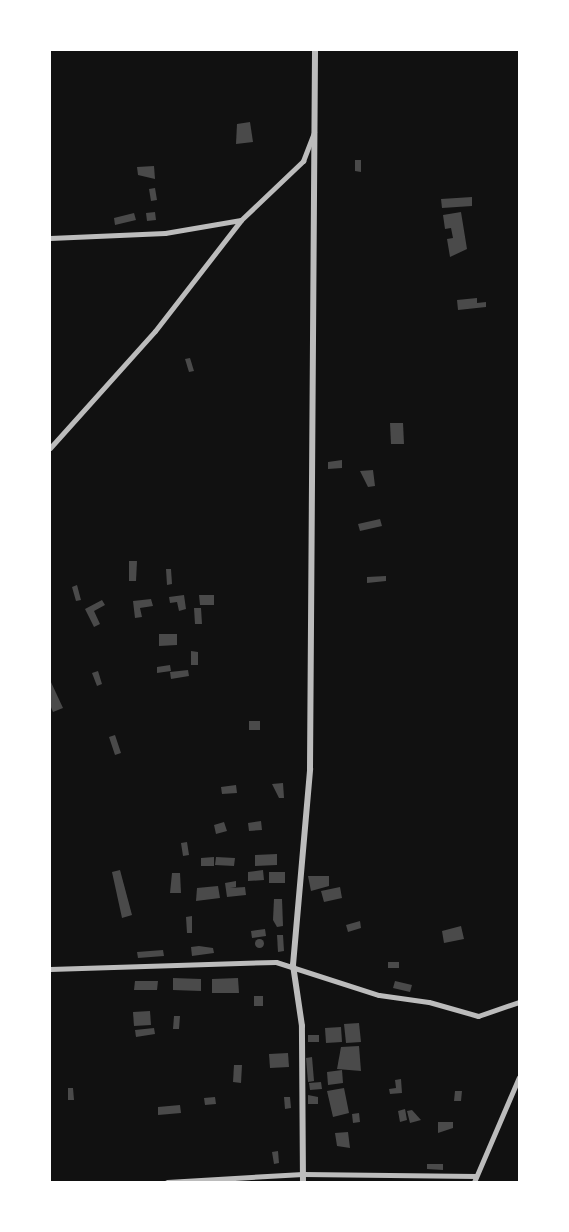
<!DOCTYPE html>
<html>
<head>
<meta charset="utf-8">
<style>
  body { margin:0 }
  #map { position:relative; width:569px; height:1232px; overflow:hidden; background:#111; font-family:Manrope,sans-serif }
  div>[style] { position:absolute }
  .building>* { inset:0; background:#4a4a4a }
  .round { border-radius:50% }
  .minor>* { height:5px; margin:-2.5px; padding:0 2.5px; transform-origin:2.5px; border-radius:2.5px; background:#bcbcbc }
  .tertiary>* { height:6px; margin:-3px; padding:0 3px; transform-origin:3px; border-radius:3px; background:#bcbcbc }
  span { translate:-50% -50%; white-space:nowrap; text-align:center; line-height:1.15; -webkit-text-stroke:4px #fff; paint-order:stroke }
  .frame { position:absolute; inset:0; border:51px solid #fff; pointer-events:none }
</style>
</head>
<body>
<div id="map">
  <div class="building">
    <div style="clip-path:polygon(250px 122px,253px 142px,236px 144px,237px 124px)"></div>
    <div style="clip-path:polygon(355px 160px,361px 160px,361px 172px,355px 171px)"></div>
    <div style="clip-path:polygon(154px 166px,155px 179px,138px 175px,137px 167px)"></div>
    <div style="clip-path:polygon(155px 188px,157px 200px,151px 201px,149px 189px)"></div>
    <div style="clip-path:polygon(472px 197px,472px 206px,442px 208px,441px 199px)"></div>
    <div style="clip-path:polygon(155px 212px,156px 220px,147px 221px,146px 213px)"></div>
    <div style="clip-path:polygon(461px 212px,467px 249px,450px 257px,447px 239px,453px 238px,451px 228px,445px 229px,443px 215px)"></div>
    <div style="clip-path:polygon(134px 213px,136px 220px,115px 225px,114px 218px)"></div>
    <div style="clip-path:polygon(477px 298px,477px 303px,486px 302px,486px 307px,458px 310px,457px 300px)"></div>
    <div style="clip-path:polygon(190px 358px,194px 371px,189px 372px,185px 359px)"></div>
    <div style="clip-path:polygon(390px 423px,403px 423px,404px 444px,391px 444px)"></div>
    <div style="clip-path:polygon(342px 460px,342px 468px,328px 469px,328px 462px)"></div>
    <div style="clip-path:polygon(373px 470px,375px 486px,368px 487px,360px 471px)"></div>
    <div style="clip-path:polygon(380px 519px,382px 526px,360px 531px,358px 524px)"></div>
    <div style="clip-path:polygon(129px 561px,137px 561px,136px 581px,129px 581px)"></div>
    <div style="clip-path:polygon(166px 569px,171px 569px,172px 584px,167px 585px)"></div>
    <div style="clip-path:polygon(386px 576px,386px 581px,367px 583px,367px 577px)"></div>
    <div style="clip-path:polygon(77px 585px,81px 600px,76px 601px,72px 587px)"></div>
    <div style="clip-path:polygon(184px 595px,186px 609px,179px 611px,177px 602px,170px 603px,169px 597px)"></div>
    <div style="clip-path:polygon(199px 595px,214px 595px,214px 605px,200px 605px)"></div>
    <div style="clip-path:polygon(151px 599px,153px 606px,140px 608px,142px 617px,135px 618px,133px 601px)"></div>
    <div style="clip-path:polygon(102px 600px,105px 605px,94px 611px,100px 624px,94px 627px,85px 609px)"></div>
    <div style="clip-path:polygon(194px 608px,201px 608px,202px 624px,195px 624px)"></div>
    <div style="clip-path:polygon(159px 634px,177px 634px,177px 645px,159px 646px)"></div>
    <div style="clip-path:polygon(191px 651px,198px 652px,198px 665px,191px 665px)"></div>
    <div style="clip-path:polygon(170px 665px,171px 671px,157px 673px,157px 667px)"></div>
    <div style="clip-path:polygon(188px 670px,189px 676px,171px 679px,170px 672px)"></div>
    <div style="clip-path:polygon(98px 671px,102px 684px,97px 686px,92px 673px)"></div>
    <div style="clip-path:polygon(50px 680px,63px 708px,53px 712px,50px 705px)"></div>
    <div style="clip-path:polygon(249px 721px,260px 721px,260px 730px,249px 730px)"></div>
    <div style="clip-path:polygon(115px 735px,121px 753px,115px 755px,109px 737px)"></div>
    <div style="clip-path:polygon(283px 783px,284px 798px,279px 798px,272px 784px)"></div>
    <div style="clip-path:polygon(236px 785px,237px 793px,222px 794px,221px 787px)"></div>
    <div style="clip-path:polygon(261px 821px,262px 830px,249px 831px,248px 823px)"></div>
    <div style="clip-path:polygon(224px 822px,227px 831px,216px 834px,214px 825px)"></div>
    <div style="clip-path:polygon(187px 842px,189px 855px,183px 856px,181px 843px)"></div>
    <div style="clip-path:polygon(277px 854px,277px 865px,255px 866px,255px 855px)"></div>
    <div style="clip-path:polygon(214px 857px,214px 866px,201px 866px,201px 858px)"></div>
    <div style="clip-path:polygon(216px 857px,235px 858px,234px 866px,215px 865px)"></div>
    <div style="clip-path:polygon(120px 870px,132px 915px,122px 918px,112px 872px)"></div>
    <div style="clip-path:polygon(263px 870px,264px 880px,248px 881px,248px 872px)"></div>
    <div style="clip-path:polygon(269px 872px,285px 872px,285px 883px,269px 883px)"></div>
    <div style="clip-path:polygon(172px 873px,180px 873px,181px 893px,170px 893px)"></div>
    <div style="clip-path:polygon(308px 876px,329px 876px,329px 886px,311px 891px)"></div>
    <div style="clip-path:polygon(236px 881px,236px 887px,230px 888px,245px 887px,246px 895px,227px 897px,225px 883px)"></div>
    <div style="clip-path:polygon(218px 886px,220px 898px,196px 901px,197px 888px)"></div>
    <div style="clip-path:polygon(340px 887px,342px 898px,324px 902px,321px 891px)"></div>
    <div style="clip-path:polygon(274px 899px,282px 899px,283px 926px,277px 927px,273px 920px)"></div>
    <div style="clip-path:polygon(192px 916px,192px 933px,187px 933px,186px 917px)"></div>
    <div style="clip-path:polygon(360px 921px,361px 928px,348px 932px,346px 925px)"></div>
    <div style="clip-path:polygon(461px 926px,464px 939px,444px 943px,442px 931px)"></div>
    <div style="clip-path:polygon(265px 929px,266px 936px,252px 938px,251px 931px)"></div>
    <div style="clip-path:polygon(277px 935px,283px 935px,284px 951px,278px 952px)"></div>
    <div class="round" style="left:254.5px;top:938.5px;width:9px;height:9px"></div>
    <div style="clip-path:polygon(199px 946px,213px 948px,214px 953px,192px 956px,191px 947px)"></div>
    <div style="clip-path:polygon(163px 950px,164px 956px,138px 958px,137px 952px)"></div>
    <div style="clip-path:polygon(388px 962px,399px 962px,399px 968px,388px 968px)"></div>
    <div style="clip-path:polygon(173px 978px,201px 979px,201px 991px,173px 990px)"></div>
    <div style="clip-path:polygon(238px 978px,239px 993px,212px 993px,212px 979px)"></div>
    <div style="clip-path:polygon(135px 981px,158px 981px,157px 990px,134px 990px)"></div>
    <div style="clip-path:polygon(395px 981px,412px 985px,410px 992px,393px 988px)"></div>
    <div style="clip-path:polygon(254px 996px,263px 996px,263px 1006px,254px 1006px)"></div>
    <div style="clip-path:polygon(150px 1011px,151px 1025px,134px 1026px,133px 1012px)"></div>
    <div style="clip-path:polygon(174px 1016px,180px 1016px,179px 1029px,173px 1029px)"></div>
    <div style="clip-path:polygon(359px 1023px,361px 1042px,346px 1043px,344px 1024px)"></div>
    <div style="clip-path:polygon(341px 1027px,342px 1042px,326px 1043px,325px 1028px)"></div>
    <div style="clip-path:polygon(154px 1028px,155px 1034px,136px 1037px,135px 1030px)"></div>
    <div style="clip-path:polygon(308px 1035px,319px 1035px,319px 1042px,308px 1042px)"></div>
    <div style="clip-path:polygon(359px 1046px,361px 1071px,337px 1069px,341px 1047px)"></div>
    <div style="clip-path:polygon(288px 1053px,289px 1067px,270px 1068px,269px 1054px)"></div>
    <div style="clip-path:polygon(312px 1057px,314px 1081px,308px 1082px,306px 1058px)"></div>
    <div style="clip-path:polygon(234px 1065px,242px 1065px,241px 1083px,233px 1082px)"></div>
    <div style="clip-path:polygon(342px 1070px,343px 1083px,328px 1085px,327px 1072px)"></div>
    <div style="clip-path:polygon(401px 1079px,402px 1093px,390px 1094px,389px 1089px,396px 1088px,395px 1080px)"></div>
    <div style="clip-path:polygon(321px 1082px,322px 1089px,310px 1090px,309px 1083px)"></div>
    <div style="clip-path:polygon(68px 1088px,73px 1088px,74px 1100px,68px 1100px)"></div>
    <div style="clip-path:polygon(344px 1088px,349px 1113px,333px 1117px,327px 1091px)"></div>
    <div style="clip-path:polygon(455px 1091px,462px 1091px,461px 1101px,454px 1101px)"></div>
    <div style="clip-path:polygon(308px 1095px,318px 1097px,318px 1104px,308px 1104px)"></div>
    <div style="clip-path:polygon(215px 1097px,216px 1104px,205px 1105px,204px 1098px)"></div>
    <div style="clip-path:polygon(284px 1097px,290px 1097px,291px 1108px,285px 1109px)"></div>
    <div style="clip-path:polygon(180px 1105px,181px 1113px,158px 1115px,158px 1107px)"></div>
    <div style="clip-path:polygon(405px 1109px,407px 1120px,400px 1122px,398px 1111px)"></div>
    <div style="clip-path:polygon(412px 1110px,421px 1120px,410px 1123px,407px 1111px)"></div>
    <div style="clip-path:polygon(359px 1113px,360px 1122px,353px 1123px,352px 1114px)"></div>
    <div style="clip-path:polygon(438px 1122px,453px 1122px,453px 1128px,438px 1133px)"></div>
    <div style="clip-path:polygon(348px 1132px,350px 1148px,337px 1146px,335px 1133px)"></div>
    <div style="clip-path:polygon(278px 1151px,279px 1163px,274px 1164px,272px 1152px)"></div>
    <div style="clip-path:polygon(427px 1164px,443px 1164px,443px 1170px,427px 1169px)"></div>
  </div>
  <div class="minor">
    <div style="left:50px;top:238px;width:115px;rotate:-2.5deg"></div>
    <div style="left:165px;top:233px;width:77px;rotate:-9.7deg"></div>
    <div style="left:50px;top:448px;width:157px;rotate:-48.1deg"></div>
    <div style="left:155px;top:331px;width:140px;rotate:-52.2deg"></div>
    <div style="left:241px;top:220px;width:86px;rotate:-43.6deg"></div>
    <div style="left:303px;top:161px;width:31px;rotate:-69deg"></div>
    <div style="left:50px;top:969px;width:226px;rotate:-1.8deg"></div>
    <div style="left:276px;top:962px;width:108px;rotate:17.8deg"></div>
    <div style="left:379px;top:995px;width:50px;rotate:8deg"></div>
    <div style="left:429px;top:1002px;width:51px;rotate:15.9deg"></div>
    <div style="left:478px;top:1016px;width:43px;rotate:-18.9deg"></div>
    <div style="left:167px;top:1182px;width:136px;rotate:-3.4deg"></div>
    <div style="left:303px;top:1174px;width:173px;rotate:0.7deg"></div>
    <div style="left:474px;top:1182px;width:114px;rotate:-66.8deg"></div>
  </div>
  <div class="tertiary">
    <div style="left:303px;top:1182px;width:156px;rotate:-90.4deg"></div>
    <div style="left:302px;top:1026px;width:62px;rotate:-98.4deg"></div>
    <div style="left:293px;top:965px;width:197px;rotate:-85deg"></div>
    <div style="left:310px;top:769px;width:719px;rotate:-89.6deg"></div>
  </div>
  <div class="frame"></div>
</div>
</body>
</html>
